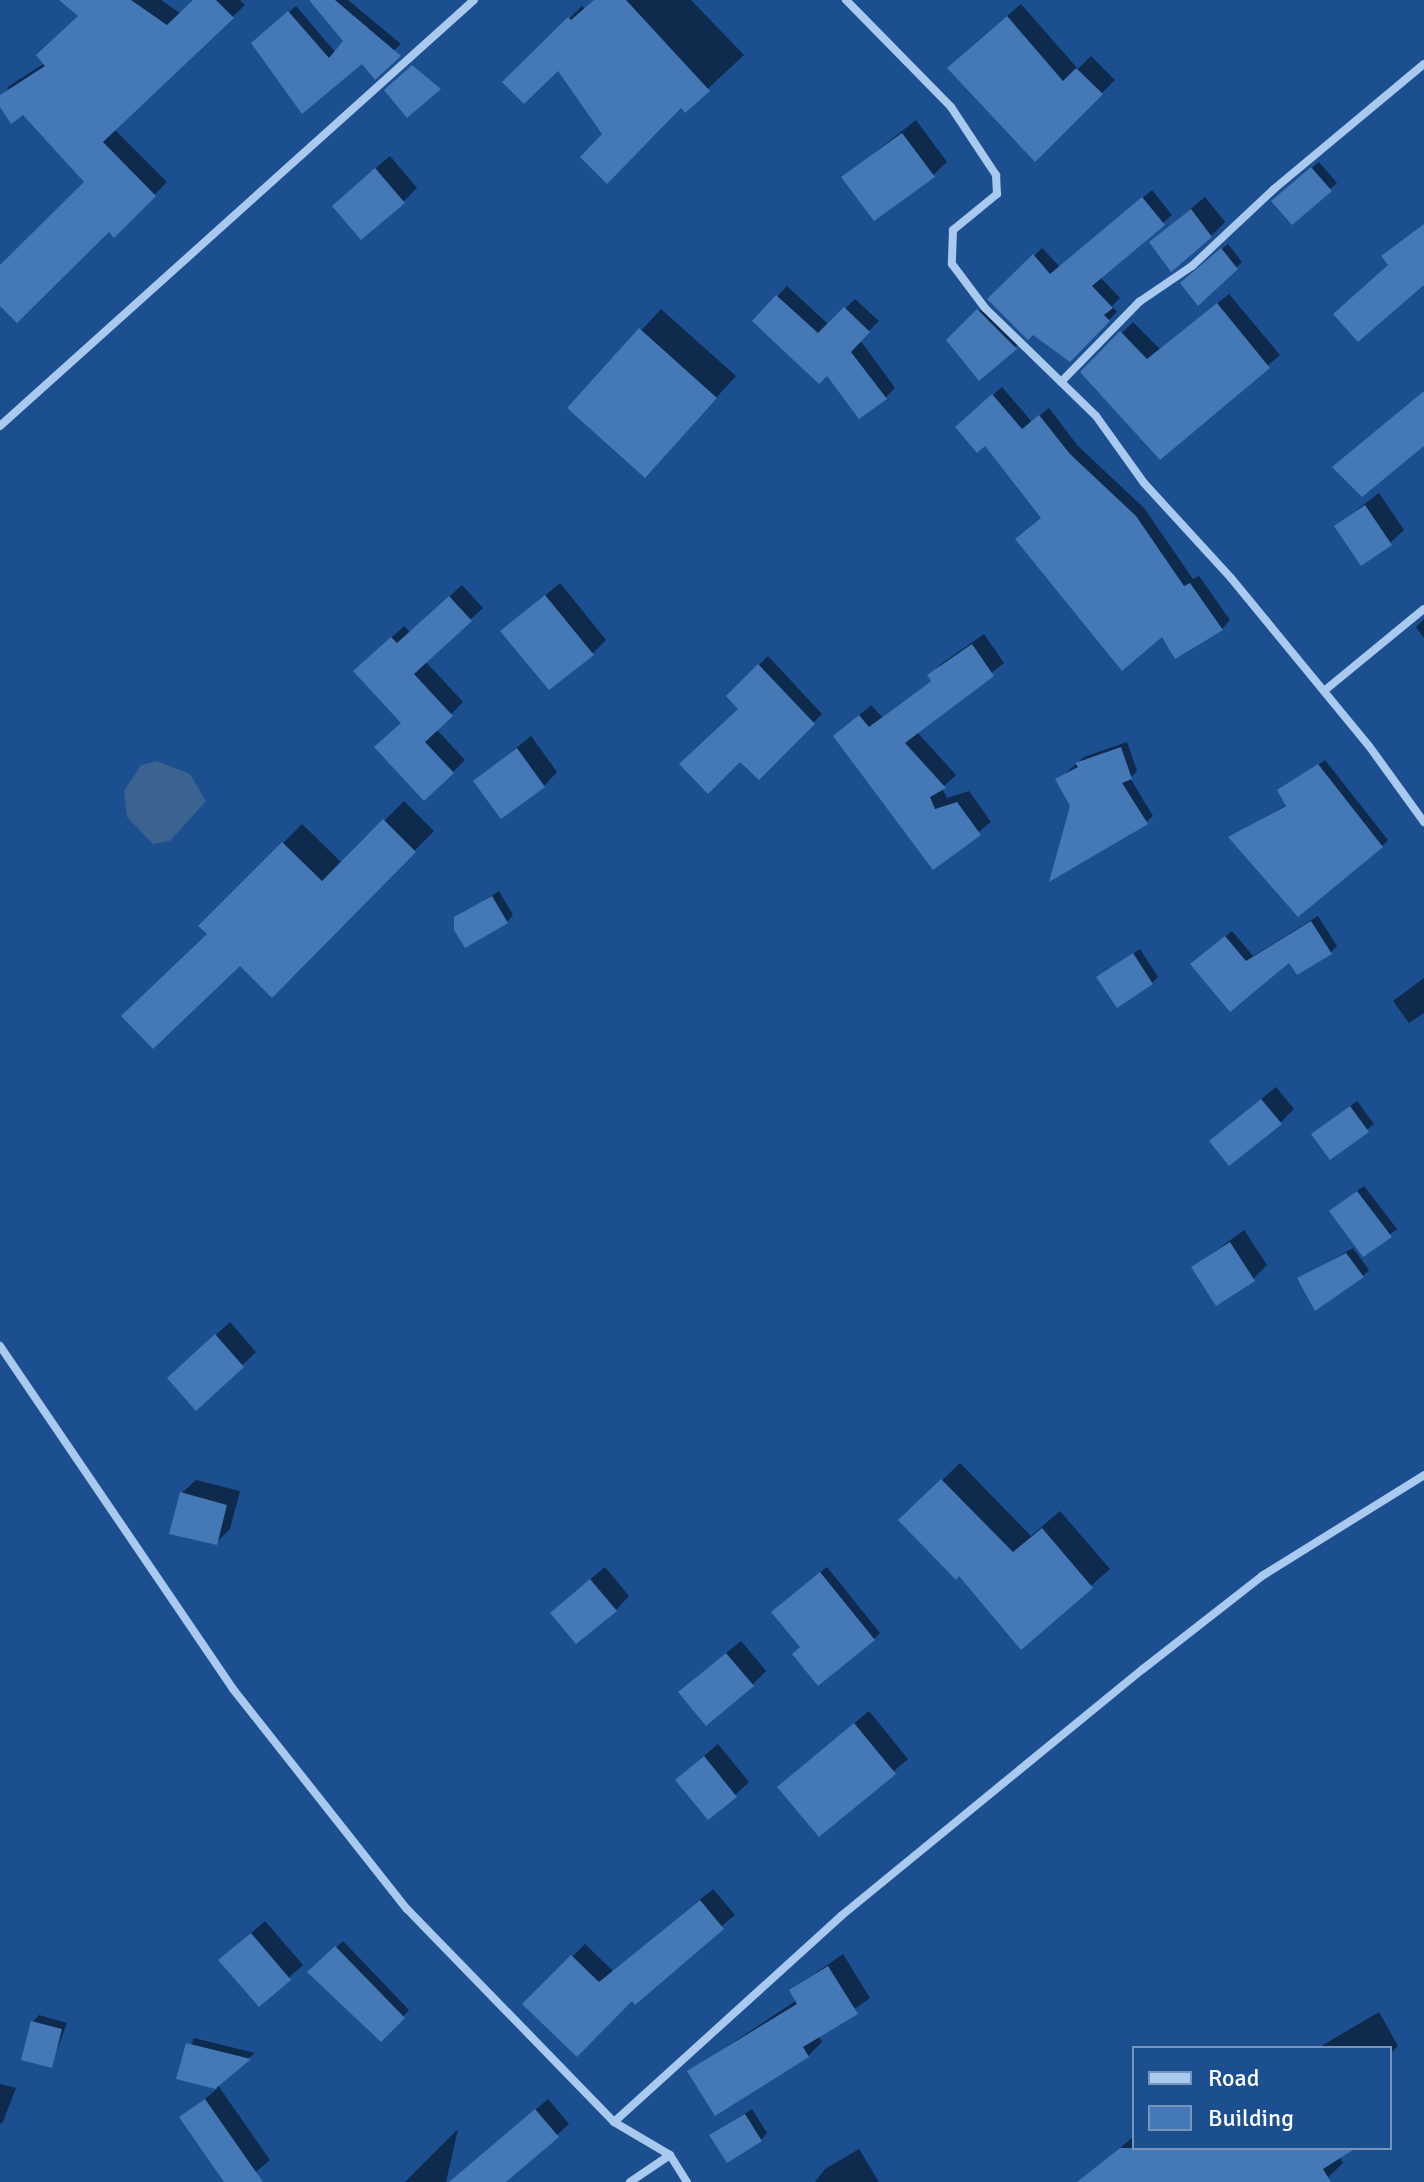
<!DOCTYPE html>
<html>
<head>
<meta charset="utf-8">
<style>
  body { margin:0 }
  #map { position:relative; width:1424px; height:2182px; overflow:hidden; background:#1b4f8f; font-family:Signika,sans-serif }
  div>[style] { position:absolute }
  .water>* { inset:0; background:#3c6290 }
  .shadow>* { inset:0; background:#0007 }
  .building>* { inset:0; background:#4478b7 }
  .minor>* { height:8px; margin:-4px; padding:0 4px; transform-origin:4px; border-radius:4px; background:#a9c9ee }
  span { translate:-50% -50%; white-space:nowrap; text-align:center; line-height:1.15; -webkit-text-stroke:6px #1b4f8f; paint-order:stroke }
  .legend { position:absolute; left:1132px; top:2046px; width:260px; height:104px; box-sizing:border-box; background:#1b4f8f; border:2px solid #7695bc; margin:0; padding:10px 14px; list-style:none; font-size:24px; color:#fff }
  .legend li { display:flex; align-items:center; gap:16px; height:40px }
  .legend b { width:40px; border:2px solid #7695bc }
</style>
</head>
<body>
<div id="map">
  <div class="water">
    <div style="clip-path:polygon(157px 761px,190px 774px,206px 801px,170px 841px,153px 844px,127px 817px,124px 791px,141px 765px)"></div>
  </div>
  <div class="shadow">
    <div style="clip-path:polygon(62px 0,161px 0,181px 14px,196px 0,240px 0,245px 5px,114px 129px,167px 182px,114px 235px,109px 229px,0 303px,0 267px,86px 182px,24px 113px,0 104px,9px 86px,45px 63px,80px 16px)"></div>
    <div style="clip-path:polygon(312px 0,348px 0,401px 44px,371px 72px,362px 61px,303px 111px,260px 37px,296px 6px,336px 53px,346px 41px)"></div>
    <div style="clip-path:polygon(595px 0,691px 0,744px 55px,685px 110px,681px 106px,605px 134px,558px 68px,505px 82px,582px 6px,585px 9px)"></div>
    <div style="clip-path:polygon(1021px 4px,1078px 69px,1091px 56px,1115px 80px,1035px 159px,963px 54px)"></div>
    <div style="clip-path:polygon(916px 120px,947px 162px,933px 175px,844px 177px)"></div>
    <div style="clip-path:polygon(390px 156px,417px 188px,404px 201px,348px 192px)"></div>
    <div style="clip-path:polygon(1319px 162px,1337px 183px,1330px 189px,1280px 195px)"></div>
    <div style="clip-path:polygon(1152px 190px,1172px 215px,1100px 277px,1120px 298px,1112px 306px,1117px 312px,1070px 360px,990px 299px,1042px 248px,1060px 267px)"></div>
    <div style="clip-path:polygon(1205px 197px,1225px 222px,1211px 236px,1151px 242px)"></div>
    <div style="clip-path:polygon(1228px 244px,1242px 262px,1199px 303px,1189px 276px)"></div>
    <div style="clip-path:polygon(787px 286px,829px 325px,855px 299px,879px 321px,860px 340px,895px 388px,885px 398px,827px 373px,755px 321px)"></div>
    <div style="clip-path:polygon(1229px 294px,1280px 355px,1160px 458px,1083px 372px,1133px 322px,1160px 349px)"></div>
    <div style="clip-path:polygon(985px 305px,1022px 341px,979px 378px,949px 340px)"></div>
    <div style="clip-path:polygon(661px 309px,736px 376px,645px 475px,570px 408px)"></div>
    <div style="clip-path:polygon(1002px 387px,1032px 422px,1049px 408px,1078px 446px,1144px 508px,1193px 579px,1199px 576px,1230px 620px,1222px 629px,1162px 634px,1043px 517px,966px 419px)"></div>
    <div style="clip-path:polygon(1379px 493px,1404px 530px,1390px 543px,1336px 526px)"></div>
    <div style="clip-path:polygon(560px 583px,606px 640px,593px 653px,503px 631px)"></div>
    <div style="clip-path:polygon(462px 585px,483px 608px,425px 661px,463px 702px,436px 729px,465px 760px,453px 772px,403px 722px,368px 659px,404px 626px,410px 632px)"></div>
    <div style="clip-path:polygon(1424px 619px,1424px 638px,1416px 627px)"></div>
    <div style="clip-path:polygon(984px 634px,1004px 663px,916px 731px,956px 775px,942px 788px,947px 798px,969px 791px,991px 822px,934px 867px,848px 725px,871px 705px,882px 717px,932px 680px,929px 676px,941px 664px)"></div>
    <div style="clip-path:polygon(768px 656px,822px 714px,759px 777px,741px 709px,729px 696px)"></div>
    <div style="clip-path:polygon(531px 736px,557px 772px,544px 786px,476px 781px)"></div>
    <div style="clip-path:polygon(1127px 742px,1137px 771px,1130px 778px,1153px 816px,1146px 822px,1073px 805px,1058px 780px,1084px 757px)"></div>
    <div style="clip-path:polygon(1325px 760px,1388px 840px,1382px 846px,1230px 837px,1288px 804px,1279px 791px)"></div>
    <div style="clip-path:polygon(404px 801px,434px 831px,272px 995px,201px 926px,302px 824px,342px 863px)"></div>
    <div style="clip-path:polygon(499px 891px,513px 915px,507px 922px,456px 918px)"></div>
    <div style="clip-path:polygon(1318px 916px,1337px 946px,1330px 953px,1290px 960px,1231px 1009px,1199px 958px,1232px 931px,1253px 956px)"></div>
    <div style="clip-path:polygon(1140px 949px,1158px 977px,1152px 983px,1099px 977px)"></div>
    <div style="clip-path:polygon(1424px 978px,1424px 1013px,1409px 1023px,1393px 1001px)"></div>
    <div style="clip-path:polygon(1276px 1087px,1294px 1109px,1280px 1123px,1211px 1141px)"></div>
    <div style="clip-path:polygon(1357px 1101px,1374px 1124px,1331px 1157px,1320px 1128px)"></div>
    <div style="clip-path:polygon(1364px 1186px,1397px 1229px,1363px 1254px,1338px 1205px)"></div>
    <div style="clip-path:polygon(1244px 1230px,1267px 1265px,1253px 1279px,1194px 1267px)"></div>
    <div style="clip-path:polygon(1353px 1248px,1369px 1270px,1363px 1276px,1300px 1278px)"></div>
    <div style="clip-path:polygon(230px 1322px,256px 1352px,197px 1408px,183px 1365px)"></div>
    <div style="clip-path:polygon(960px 1463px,1031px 1536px,1060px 1511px,1110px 1569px,1021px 1647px,959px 1574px,901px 1520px)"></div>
    <div style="clip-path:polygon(196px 1480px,240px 1491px,230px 1529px,216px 1543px,182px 1493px)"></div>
    <div style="clip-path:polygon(605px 1567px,629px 1596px,616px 1610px,566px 1600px)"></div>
    <div style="clip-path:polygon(827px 1567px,880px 1633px,874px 1639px,802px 1647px,780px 1605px)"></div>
    <div style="clip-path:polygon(741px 1641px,766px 1671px,752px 1685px,694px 1679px)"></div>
    <div style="clip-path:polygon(869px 1711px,908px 1759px,819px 1835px,779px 1787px)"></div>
    <div style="clip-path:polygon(718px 1744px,749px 1782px,735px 1795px,691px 1767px)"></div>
    <div style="clip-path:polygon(713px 1889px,735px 1915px,632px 1998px,525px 2004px,585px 1944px,613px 1971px)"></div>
    <div style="clip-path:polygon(265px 1921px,303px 1965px,259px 2004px,235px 1947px)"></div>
    <div style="clip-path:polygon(343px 1941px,409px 2010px,381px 2039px,310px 1972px)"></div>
    <div style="clip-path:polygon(843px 1954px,870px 1998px,818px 2035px,822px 2042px,808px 2056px,715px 2113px,690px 2071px,797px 2000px,791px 1990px)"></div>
    <div style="clip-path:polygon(1379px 2012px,1398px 2046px,1390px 2054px,1390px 2048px,1318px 2048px)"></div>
    <div style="clip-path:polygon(39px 2015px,67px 2023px,51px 2066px,33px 2022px)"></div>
    <div style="clip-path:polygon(194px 2038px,255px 2053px,217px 2084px,270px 2160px,244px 2182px,227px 2182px,182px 2118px,218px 2088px,179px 2077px)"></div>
    <div style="clip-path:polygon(0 2084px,16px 2088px,2px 2124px,0 2123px)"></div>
    <div style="clip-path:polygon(548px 2099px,569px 2124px,522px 2166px,500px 2182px,450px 2182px)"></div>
    <div style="clip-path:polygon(752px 2109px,767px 2133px,761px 2140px,712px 2136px)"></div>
    <div style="clip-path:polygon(458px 2129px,446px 2182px,405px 2182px)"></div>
    <div style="clip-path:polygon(1134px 2136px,1134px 2148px,1353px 2148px,1339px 2156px,1343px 2163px,1323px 2182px,1109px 2182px,1097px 2168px)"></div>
    <div style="clip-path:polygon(859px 2149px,879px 2182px,815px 2182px,825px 2169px)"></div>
  </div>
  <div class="building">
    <div style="clip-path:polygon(59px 0,131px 0,167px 25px,193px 0,216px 0,234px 18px,103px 142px,156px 196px,114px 238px,109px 232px,17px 323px,0 306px,0 265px,84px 182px,23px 115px,11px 124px,0 107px,0 95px,45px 66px,36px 55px,78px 16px)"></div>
    <div style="clip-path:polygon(309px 0,335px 0,401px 56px,375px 80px,362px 64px,302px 114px,251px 43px,288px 11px,329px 58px,343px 41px)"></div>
    <div style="clip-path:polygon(594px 0,626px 0,710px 91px,685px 113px,681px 108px,607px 184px,580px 157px,602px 134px,558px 71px,524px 104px,502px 82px,568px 17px,571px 20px)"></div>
    <div style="clip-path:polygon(1007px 16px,1063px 81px,1076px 68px,1103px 94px,1035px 162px,947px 68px)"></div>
    <div style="clip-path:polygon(412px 65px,441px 89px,407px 118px,384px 90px)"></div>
    <div style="clip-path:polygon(902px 133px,935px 177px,874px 221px,841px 177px)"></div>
    <div style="clip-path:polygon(1311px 167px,1332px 191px,1292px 225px,1271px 201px)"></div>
    <div style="clip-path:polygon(375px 168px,405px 203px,361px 240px,332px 206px)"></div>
    <div style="clip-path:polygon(1142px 197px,1165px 225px,1092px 286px,1113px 308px,1104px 315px,1110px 321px,1070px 362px,1033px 335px,1028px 340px,987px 299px,1033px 254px,1050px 274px)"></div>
    <div style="clip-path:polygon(1191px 209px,1212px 237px,1171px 272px,1149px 242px)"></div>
    <div style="clip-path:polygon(1424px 224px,1424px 285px,1358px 342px,1333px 314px,1388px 265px,1381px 256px)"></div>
    <div style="clip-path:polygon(1221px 248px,1238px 269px,1198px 306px,1180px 283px)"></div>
    <div style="clip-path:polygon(776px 295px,818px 333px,844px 307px,870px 332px,851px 352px,887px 399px,859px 419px,827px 376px,819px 384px,752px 321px)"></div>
    <div style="clip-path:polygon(1217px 303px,1270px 368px,1160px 460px,1080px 372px,1120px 331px,1147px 359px)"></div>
    <div style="clip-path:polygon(977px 309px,1017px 349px,979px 381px,946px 340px)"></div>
    <div style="clip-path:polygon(639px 328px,717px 398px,645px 478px,567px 408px)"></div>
    <div style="clip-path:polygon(1424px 391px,1424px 446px,1362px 497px,1332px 467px)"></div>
    <div style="clip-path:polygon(992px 394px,1022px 429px,1039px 415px,1070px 454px,1136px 516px,1184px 586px,1190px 583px,1223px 630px,1175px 659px,1162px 637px,1122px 671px,1015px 539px,1041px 518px,985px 446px,977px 453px,955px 427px)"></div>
    <div style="clip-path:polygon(1365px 505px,1392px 545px,1361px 566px,1334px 526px)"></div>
    <div style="clip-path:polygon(545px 595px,594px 655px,549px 690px,500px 631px)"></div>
    <div style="clip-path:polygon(449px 596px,472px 621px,414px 674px,453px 716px,425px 742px,454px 773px,424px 801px,374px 747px,401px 723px,353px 671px,391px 637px,397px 643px)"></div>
    <div style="clip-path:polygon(972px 644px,994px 676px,905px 743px,946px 788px,930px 797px,935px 809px,957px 802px,981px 835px,933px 870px,833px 736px,859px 715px,869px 727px,931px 681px,927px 675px)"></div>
    <div style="clip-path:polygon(758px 664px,815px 724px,759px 780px,740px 762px,708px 794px,679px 764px,738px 709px,726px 696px)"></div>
    <div style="clip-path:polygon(1121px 747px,1132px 779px,1122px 783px,1148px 824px,1049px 882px,1070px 806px,1055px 779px,1078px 767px,1075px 763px)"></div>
    <div style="clip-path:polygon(517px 748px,545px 787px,501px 819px,473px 781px)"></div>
    <div style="clip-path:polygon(1318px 764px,1383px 847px,1298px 917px,1228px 837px,1286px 806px,1277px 790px)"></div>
    <div style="clip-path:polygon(383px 819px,416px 852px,272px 998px,240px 966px,153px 1049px,121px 1016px,207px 934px,198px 926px,282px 842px,322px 881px)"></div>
    <div style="clip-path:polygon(492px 896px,508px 923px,465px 948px,454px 930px,454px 917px)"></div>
    <div style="clip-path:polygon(1311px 921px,1332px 954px,1297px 975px,1289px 963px,1230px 1012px,1190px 964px,1225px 936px,1246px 961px)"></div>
    <div style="clip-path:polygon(1133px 953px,1153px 984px,1117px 1008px,1096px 977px)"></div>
    <div style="clip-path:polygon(1261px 1099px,1282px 1124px,1229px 1166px,1209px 1141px)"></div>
    <div style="clip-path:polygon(1350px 1106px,1369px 1132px,1330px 1160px,1311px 1134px)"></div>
    <div style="clip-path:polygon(1357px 1191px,1392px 1237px,1363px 1257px,1329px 1211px)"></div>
    <div style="clip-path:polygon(1230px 1242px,1255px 1281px,1216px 1306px,1191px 1267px)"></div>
    <div style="clip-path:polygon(1346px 1253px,1364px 1277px,1315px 1311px,1297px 1278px)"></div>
    <div style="clip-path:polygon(215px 1334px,244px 1367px,196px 1411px,167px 1378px)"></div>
    <div style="clip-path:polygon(941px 1479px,1013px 1552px,1042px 1528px,1093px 1588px,1021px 1650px,959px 1576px,956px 1580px,898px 1520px)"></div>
    <div style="clip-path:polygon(180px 1492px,227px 1505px,217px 1545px,169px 1534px)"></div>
    <div style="clip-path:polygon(820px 1572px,875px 1640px,818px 1686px,792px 1654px,800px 1647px,771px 1612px)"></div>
    <div style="clip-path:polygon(590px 1579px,617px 1611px,576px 1644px,550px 1613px)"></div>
    <div style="clip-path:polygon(726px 1653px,754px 1686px,706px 1726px,678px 1692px)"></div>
    <div style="clip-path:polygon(854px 1723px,896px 1774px,819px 1837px,777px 1787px)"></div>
    <div style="clip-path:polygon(704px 1756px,737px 1797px,708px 1820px,675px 1780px)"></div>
    <div style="clip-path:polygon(700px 1900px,724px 1929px,635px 2005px,632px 2001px,577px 2057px,522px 2004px,571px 1955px,599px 1982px)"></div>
    <div style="clip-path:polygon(251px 1933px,291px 1980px,259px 2007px,218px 1960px)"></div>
    <div style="clip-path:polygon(335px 1946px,405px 2018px,381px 2042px,307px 1972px)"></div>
    <div style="clip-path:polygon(828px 1966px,858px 2014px,803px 2047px,809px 2057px,715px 2116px,687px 2071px,797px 2004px,789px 1990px)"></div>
    <div style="clip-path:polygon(31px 2021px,62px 2029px,52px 2068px,21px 2060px)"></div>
    <div style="clip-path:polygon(186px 2043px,251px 2059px,215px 2089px,176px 2079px)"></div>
    <div style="clip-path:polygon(205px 2099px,263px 2182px,224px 2182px,179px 2117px)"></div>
    <div style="clip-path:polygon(535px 2109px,559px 2137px,506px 2182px,449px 2182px)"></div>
    <div style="clip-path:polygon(745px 2114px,762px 2141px,727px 2163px,709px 2135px)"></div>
    <div style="clip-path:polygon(1120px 2148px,1356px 2148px,1323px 2169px,1331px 2182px,1077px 2182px)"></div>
  </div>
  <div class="minor">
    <div style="left:846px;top:0;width:150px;rotate:45.5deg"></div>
    <div style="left:951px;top:107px;width:82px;rotate:56.5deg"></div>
    <div style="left:996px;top:175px;width:19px;rotate:87deg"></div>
    <div style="left:997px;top:194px;width:57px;rotate:140.7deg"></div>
    <div style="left:953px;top:230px;width:34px;rotate:92deg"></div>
    <div style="left:952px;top:264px;width:55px;rotate:53.1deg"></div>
    <div style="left:985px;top:308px;width:155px;rotate:44.2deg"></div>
    <div style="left:1096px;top:416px;width:82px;rotate:54.4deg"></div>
    <div style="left:1144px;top:483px;width:129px;rotate:47.5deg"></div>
    <div style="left:1231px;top:578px;width:217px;rotate:50.6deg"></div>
    <div style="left:1369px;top:746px;width:94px;rotate:54.1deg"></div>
    <div style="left:1061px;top:382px;width:112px;rotate:-45.7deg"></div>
    <div style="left:1139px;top:302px;width:64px;rotate:-34.2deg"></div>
    <div style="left:1192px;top:266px;width:112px;rotate:-43.2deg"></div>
    <div style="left:1274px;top:189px;width:195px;rotate:-39.8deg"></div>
    <div style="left:0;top:426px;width:637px;rotate:-41.95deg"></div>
    <div style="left:1324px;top:691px;width:129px;rotate:-39.4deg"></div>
    <div style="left:0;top:1346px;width:415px;rotate:55.8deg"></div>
    <div style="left:233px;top:1689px;width:280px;rotate:51.7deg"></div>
    <div style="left:407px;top:1909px;width:297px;rotate:45.8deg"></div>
    <div style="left:614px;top:2122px;width:65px;rotate:30.5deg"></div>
    <div style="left:670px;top:2155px;width:32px;rotate:58deg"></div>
    <div style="left:614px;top:2122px;width:307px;rotate:-42.2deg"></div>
    <div style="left:841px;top:1916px;width:390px;rotate:-39.3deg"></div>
    <div style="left:1143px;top:1669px;width:151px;rotate:-38deg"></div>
    <div style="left:1262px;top:1576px;width:191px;rotate:-31.9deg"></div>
    <div style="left:630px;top:2182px;width:48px;rotate:-34deg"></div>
  </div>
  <ul class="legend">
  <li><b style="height:10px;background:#a9c9ee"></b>Road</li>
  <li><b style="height:22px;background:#4478b7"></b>Building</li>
  </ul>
</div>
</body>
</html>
